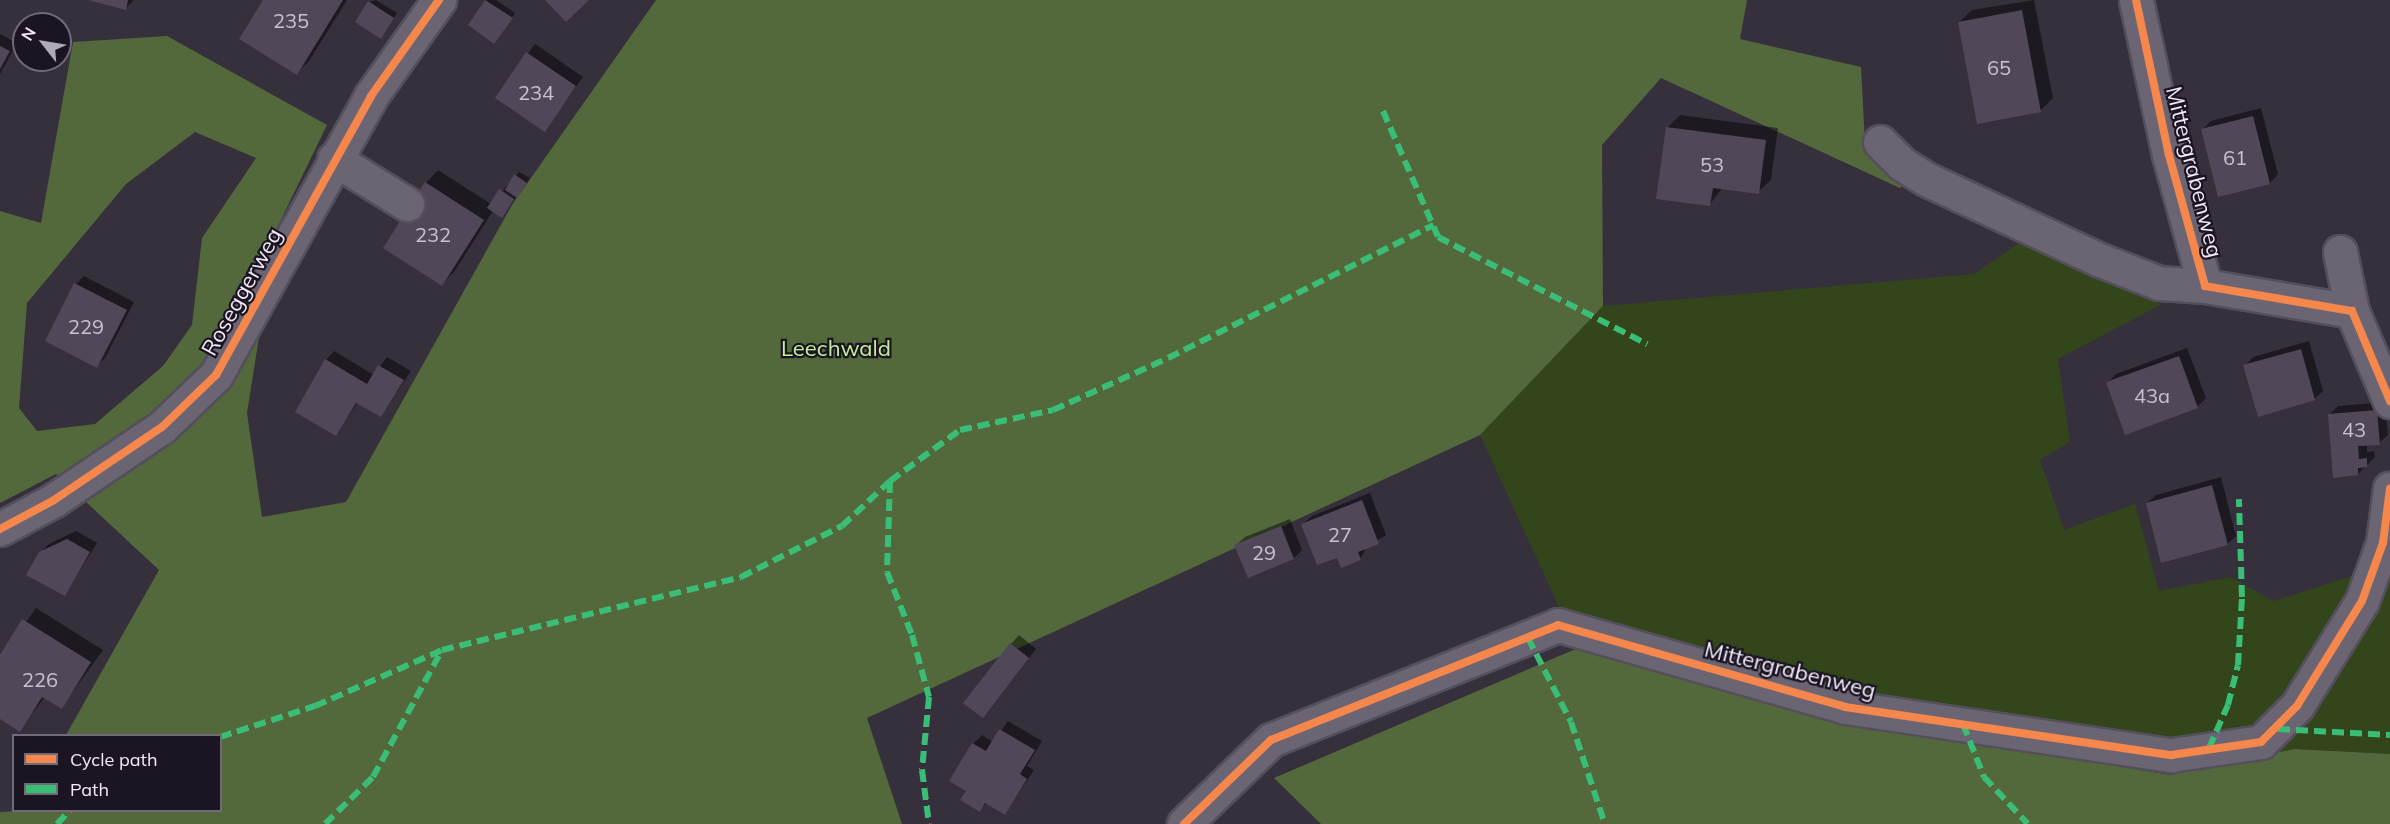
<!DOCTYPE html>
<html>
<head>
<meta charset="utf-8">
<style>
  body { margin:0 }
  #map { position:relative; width:2390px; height:824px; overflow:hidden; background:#36303d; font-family:Mulish,sans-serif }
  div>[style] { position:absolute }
  .green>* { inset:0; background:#33451b }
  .forest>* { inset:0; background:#53693b }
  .shadow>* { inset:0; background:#0007 }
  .building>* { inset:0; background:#504858 }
  .roads { filter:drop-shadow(2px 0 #544f5b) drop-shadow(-2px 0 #544f5b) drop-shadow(0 2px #544f5b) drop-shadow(0 -2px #544f5b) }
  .minor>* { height:33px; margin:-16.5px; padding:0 16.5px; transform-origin:16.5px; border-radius:16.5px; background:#6b6472 }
  .quiet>* { height:6px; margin-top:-3px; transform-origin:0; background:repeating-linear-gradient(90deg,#3abd76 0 12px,transparent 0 18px) }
  .cycleway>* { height:8px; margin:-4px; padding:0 4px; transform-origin:4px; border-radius:4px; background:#f5874c }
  span { translate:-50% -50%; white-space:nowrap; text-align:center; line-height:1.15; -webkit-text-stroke:4.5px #1b1521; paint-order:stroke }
  .number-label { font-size:20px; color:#cac2d2 }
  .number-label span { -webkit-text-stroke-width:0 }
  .street-label { font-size:22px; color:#f2eafb }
  .park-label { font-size:22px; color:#c5ee9b }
  .legend { position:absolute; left:12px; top:734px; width:210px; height:78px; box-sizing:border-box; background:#1b1521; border:2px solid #716a78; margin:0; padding:8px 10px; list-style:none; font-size:18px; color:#f2eafb }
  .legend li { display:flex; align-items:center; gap:12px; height:30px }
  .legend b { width:30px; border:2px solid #716a78 }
  .north { position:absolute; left:12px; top:12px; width:60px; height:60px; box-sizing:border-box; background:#1b1521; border:2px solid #716a78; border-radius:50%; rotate:301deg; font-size:16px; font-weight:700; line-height:24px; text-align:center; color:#f2eafb }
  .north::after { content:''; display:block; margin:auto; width:21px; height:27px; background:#b0a9b8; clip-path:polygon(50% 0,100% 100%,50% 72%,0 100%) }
</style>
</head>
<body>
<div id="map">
  <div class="green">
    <div style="clip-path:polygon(2021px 242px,2162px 304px,2058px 359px,2070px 442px,2040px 460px,2064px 530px,2135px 504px,2159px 591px,2231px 577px,2273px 601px,2390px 564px,2390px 754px,2294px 749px,2171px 775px,1843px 722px,1578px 648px,1480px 435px,1603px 306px,1974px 274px)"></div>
  </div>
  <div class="forest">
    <div style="clip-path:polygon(evenodd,656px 0,1747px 0,1740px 39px,1861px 67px,1865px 144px,1913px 175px,1900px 188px,1661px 78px,1602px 145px,1603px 306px,1480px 435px,867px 718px,902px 824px,0 824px,0 812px,24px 811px,220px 810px,220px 736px,66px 735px,159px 570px,56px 474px,0 503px,0 211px,41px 223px,73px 42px,167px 36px,327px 125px,276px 230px,247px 413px,262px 517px,346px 502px,512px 205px,656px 0,195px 132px,256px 158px,202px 238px,192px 325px,163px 366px,95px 424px,37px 431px,19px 408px,27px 303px,126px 184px,195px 132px)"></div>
    <div style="clip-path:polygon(1578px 648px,1843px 722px,2171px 775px,2294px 749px,2390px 754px,2390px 824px,1321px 824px,1274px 778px)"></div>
  </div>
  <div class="shadow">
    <div style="clip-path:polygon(91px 0,134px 0,125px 9px)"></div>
    <div style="clip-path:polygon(265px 0,347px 0,309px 61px,297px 73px)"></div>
    <div style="clip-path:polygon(376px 0,397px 13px,384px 34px,369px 2px)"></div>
    <div style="clip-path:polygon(487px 0,496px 0,515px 13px,498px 38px,470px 25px)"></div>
    <div style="clip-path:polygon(2034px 0,2053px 98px,2040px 111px,1959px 22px,1972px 10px)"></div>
    <div style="clip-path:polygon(0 34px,17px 43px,0 74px)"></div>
    <div style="clip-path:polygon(535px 44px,583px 77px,545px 130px,497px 97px)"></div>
    <div style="clip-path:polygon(2261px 108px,2278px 174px,2270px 183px,2202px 130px,2211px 121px)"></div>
    <div style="clip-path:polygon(1680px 115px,1778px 128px,1771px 180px,1758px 192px,1723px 187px,1710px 204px,1668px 127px)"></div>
    <div style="clip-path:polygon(438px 170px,491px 204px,519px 172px,530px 178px,502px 216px,493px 211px,454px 272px,442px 284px,426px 183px)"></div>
    <div style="clip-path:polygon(84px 276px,134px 302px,105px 358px,97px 366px,76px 284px)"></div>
    <div style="clip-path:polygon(2309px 341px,2323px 391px,2314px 399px,2245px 366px,2253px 357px)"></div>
    <div style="clip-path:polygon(2187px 348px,2206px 398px,2197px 407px,2107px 383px,2116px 374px)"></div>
    <div style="clip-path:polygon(334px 351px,374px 375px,387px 357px,411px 371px,381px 416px,358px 402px,336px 434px,326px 360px)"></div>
    <div style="clip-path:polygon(2385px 402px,2388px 435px,2379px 443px,2367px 444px,2367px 452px,2374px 451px,2375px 457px,2358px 474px,2329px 415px,2338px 406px)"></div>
    <div style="clip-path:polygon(2221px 477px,2236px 536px,2227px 544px,2147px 503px,2156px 495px)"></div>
    <div style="clip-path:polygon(1370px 493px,1386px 535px,1367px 547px,1360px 559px,1338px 556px,1303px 524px,1312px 516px)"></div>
    <div style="clip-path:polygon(1290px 519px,1302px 550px,1294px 558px,1236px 545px,1245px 537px)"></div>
    <div style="clip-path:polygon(76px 531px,97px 543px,65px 594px,40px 553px,49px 544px)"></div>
    <div style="clip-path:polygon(36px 608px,103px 650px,62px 707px,45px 697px,19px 730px,0 718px,0 658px)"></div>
    <div style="clip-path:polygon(1019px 635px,1036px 649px,991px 707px,1011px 644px)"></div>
    <div style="clip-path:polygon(1008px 721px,1042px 741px,1027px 766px,1034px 770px,1005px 814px,987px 803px,980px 810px,968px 790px,951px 781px,973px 744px,982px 735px,993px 742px)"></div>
  </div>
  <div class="building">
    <div style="clip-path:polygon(88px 0,128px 0,126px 10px)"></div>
    <div style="clip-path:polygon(263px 0,343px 0,297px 75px,239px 39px)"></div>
    <div style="clip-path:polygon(485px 0,513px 18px,494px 44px,468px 25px)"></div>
    <div style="clip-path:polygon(545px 0,589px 0,566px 22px)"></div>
    <div style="clip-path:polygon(368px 1px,394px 18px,381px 39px,355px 22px)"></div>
    <div style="clip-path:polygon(2022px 10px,2041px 112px,1977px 124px,1958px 22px)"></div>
    <div style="clip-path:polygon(0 46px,10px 51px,0 69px)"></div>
    <div style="clip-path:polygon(526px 52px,576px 86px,545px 132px,495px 98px)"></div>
    <div style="clip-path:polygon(2253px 116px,2270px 184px,2218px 197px,2201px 129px)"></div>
    <div style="clip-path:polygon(1666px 127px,1766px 140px,1759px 194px,1713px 188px,1710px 206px,1656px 199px)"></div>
    <div style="clip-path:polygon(514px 174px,527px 183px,517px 198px,505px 190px)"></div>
    <div style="clip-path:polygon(425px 182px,484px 220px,442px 286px,383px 248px)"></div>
    <div style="clip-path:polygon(499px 189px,514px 199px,502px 218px,487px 208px)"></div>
    <div style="clip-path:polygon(74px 283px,127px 310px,97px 368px,45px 341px)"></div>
    <div style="clip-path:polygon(2301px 349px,2315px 400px,2258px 417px,2243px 365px)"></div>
    <div style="clip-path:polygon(2179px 356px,2198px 408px,2125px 435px,2106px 382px)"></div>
    <div style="clip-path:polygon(325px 359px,367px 384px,378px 365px,404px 380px,381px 417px,356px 403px,336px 436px,295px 412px)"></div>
    <div style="clip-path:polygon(2377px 410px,2380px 445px,2358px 446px,2359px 459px,2367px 458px,2367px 467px,2358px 468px,2358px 475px,2333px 478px,2328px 414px)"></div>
    <div style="clip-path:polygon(2212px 485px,2228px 545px,2161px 563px,2146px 503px)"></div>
    <div style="clip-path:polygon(1362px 500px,1379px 544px,1358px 552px,1361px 560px,1341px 568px,1337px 558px,1317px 565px,1301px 524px)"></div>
    <div style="clip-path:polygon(1281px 526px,1294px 559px,1248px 578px,1234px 545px)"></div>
    <div style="clip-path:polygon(67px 539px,90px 552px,65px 596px,26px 575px,39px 552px)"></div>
    <div style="clip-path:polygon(22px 619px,91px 662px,62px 709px,42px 697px,20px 732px,0 719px,0 655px)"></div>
    <div style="clip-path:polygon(1010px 643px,1029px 658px,983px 718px,963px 703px)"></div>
    <div style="clip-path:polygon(999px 729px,1035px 750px,1020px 774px,1027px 779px,1005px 815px,985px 803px,980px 812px,960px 800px,966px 791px,949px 781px,972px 743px,986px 751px)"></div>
  </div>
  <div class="roads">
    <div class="minor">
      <div style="left:2136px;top:0;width:158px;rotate:78deg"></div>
      <div style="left:2169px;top:155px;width:136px;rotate:74.6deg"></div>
      <div style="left:2205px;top:286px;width:149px;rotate:9.7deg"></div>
      <div style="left:1880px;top:142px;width:31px;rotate:45deg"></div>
      <div style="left:1902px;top:164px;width:28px;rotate:32deg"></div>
      <div style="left:1926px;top:179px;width:192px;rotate:25deg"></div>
      <div style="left:2100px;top:260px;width:63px;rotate:21.3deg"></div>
      <div style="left:2159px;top:283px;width:46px;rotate:3.7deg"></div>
      <div style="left:334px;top:159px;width:86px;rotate:31.7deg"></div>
      <div style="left:2340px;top:252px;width:60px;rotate:78.5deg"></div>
      <div style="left:2352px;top:311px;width:98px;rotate:67.1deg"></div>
      <div style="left:0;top:529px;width:61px;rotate:-28.2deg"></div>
      <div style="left:54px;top:500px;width:130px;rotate:-34.1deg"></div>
      <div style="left:162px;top:427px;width:75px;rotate:-43.9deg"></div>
      <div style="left:216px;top:375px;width:319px;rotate:-60.9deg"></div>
      <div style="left:371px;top:96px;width:118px;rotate:-54.7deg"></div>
      <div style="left:1184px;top:824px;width:121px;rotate:-44deg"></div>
      <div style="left:1271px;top:740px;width:309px;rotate:-21.8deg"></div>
      <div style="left:1558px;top:625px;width:298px;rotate:15.9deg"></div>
      <div style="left:1845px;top:707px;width:330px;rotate:8.4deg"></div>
      <div style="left:2171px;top:755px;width:91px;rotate:-8.2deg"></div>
      <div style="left:2261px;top:742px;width:51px;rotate:-45deg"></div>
      <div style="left:2297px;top:706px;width:123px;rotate:-58.2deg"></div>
      <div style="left:2362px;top:601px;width:62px;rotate:-70.1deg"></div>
      <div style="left:2383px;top:543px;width:55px;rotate:-82.7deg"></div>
    </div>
  </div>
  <div class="quiet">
    <div style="left:1383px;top:111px;width:137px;rotate:66.4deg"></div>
    <div style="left:1438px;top:237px;width:235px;rotate:27.1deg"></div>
    <div style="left:890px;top:481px;width:91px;rotate:91.9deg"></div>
    <div style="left:887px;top:572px;width:68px;rotate:68.4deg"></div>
    <div style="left:912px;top:635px;width:64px;rotate:74.7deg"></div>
    <div style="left:929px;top:697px;width:73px;rotate:95.5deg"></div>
    <div style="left:922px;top:770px;width:54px;rotate:82.6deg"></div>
    <div style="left:1528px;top:638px;width:94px;rotate:62.9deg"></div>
    <div style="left:1571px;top:722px;width:108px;rotate:71.6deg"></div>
    <div style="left:1963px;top:724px;width:57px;rotate:68.4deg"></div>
    <div style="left:1984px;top:777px;width:64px;rotate:46.9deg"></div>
    <div style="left:2278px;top:729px;width:112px;rotate:3.1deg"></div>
    <div style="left:220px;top:737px;width:100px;rotate:-18.1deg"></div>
    <div style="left:315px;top:706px;width:139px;rotate:-23.8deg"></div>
    <div style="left:442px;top:650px;width:308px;rotate:-13.7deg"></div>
    <div style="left:741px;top:577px;width:113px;rotate:-26.8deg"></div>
    <div style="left:842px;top:526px;width:66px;rotate:-43.2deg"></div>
    <div style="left:890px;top:481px;width:87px;rotate:-36.1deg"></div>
    <div style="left:960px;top:430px;width:95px;rotate:-12.1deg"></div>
    <div style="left:1053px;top:410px;width:126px;rotate:-24.3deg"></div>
    <div style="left:1168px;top:358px;width:297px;rotate:-26.6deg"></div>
    <div style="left:2209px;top:748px;width:47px;rotate:-66.2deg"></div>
    <div style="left:2228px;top:705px;width:41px;rotate:-76deg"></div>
    <div style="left:2238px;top:665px;width:68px;rotate:-86.6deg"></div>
    <div style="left:2242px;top:597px;width:98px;rotate:-91.8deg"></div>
    <div style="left:57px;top:824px;width:19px;rotate:-47deg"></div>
    <div style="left:325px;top:824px;width:67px;rotate:-44.4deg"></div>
    <div style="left:373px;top:777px;width:145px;rotate:-61.5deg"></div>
  </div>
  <div class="cycleway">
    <div style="left:2136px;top:0;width:158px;rotate:78deg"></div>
    <div style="left:2169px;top:155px;width:136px;rotate:74.6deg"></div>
    <div style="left:2205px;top:286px;width:149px;rotate:9.7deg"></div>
    <div style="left:2352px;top:311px;width:98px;rotate:67.1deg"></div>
    <div style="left:0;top:529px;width:61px;rotate:-28.2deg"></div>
    <div style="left:54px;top:500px;width:130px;rotate:-34.1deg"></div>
    <div style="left:162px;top:427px;width:75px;rotate:-43.9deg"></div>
    <div style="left:216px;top:375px;width:319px;rotate:-60.9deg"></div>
    <div style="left:371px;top:96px;width:118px;rotate:-54.7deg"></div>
    <div style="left:1184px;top:824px;width:121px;rotate:-44deg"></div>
    <div style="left:1271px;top:740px;width:309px;rotate:-21.8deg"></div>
    <div style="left:1558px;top:625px;width:298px;rotate:15.9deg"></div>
    <div style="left:1845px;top:707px;width:330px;rotate:8.4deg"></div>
    <div style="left:2171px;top:755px;width:91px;rotate:-8.2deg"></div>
    <div style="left:2261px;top:742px;width:51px;rotate:-45deg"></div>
    <div style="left:2297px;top:706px;width:123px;rotate:-58.2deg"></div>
    <div style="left:2362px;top:601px;width:62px;rotate:-70.1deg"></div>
    <div style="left:2383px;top:543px;width:55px;rotate:-82.7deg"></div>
  </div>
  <div class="number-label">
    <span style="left:291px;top:20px">235</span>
    <span style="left:1999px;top:67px">65</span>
    <span style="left:536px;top:92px">234</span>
    <span style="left:2235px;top:157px">61</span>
    <span style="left:1712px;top:164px">53</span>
    <span style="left:433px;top:234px">232</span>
    <span style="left:86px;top:326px">229</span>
    <span style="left:2152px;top:395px">43a</span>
    <span style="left:2354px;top:429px">43</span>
    <span style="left:1340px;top:534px">27</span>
    <span style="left:1264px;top:552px">29</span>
    <span style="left:40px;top:679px">226</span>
  </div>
  <div class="street-label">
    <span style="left:2194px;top:172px;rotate:76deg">Mittergrabenweg</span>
    <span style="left:242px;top:292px;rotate:-61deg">Roseggerweg</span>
    <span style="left:1790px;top:670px;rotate:14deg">Mittergrabenweg</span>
  </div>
  <div class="park-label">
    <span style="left:836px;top:349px">Leechwald</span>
  </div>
  <ul class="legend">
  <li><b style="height:8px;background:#f5874c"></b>Cycle path</li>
  <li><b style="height:8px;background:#3abd76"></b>Path</li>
  </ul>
  <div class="north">N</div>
</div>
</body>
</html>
